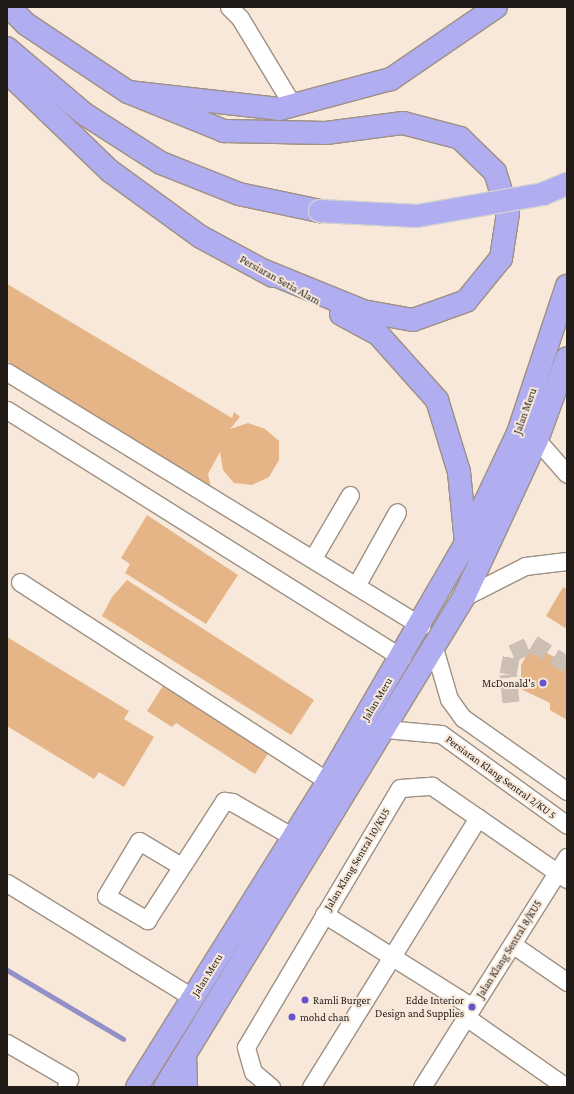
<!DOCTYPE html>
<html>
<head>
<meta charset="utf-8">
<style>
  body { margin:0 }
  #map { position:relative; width:574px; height:1094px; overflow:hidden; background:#f7e8da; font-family:"Crimson Pro",serif }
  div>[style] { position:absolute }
  .stream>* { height:5px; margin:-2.5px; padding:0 2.5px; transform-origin:2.5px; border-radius:2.5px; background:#9390c8 }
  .building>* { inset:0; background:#e6b587 }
  .minor-tunnel>* { height:17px; margin-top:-8.5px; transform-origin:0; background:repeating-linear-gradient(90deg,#ccbfb3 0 17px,transparent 0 25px) }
  .roads { filter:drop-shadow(1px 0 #9e9083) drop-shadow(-1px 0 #9e9083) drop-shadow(0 1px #9e9083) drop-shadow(0 -1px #9e9083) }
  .minor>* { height:17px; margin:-8.5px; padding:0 8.5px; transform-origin:8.5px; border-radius:8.5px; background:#fff }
  .highway>* { height:22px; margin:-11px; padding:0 11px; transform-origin:11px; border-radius:11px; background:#b0adf1 }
  .bridges { filter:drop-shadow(1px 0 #d3d2d1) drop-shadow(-1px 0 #d3d2d1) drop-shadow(0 1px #d3d2d1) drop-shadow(0 -1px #d3d2d1) }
  .highway-bridge>* { height:22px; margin:-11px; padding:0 11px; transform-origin:11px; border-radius:11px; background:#b0adf1 }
  .dots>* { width:11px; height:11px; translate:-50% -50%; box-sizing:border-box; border:2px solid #f7e8da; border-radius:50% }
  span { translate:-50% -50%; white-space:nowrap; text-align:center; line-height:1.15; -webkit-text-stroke:4px #f7e8da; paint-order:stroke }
  .street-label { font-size:11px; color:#211c17 }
  .poi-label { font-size:11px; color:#211c17 }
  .right { translate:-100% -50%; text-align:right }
  .left { translate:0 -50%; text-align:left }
  .frame { position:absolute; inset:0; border:8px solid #211c17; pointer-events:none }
</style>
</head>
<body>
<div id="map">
  <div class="stream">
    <div style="left:7px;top:970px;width:135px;rotate:30.7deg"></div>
  </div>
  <div class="building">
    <div style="clip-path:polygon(7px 284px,232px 418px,234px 412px,240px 417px,230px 429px,248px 423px,265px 429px,279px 441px,279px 460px,269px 477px,252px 485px,234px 483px,223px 470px,220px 452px,208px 474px,211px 488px,7px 361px)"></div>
    <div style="clip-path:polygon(147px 515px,238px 575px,206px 624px,125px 573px,130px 564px,121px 558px)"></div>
    <div style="clip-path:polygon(127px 580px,314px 700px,291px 735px,102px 616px,112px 597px)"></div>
    <div style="clip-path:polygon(563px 587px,567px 589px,567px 629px,546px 616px)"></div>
    <div style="clip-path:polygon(7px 637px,129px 711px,124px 719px,154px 737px,124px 787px,99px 772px,94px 779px,7px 726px)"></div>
    <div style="clip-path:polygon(529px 651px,541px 654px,544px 651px,567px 665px,567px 720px,550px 710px,550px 703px,521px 689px,521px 665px)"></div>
    <div style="clip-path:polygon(166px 681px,271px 749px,255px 774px,176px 723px,172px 727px,147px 711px)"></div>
  </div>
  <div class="minor-tunnel">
    <div style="left:511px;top:702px;width:28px;rotate:-96deg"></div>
    <div style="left:508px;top:674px;width:21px;rotate:-79deg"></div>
    <div style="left:512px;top:653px;width:23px;rotate:-25deg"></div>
    <div style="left:533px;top:643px;width:40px;rotate:32deg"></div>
  </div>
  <div class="roads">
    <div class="minor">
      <div style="left:229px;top:7px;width:16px;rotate:45deg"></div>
      <div style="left:240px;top:18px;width:103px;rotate:58.9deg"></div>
      <div style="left:7px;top:372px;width:486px;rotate:31.5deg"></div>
      <div style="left:7px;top:410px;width:466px;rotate:32.1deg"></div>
      <div style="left:537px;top:440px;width:45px;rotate:48.6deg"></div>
      <div style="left:313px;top:558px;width:73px;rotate:-59.6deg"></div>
      <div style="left:20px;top:582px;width:367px;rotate:32.9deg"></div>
      <div style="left:357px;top:584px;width:82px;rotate:-60.9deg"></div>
      <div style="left:464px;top:597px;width:68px;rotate:-26.9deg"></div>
      <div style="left:525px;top:566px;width:42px;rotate:-6.8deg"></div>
      <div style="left:434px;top:648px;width:53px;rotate:73.6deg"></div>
      <div style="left:449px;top:699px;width:24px;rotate:54deg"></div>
      <div style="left:463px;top:718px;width:127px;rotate:35.1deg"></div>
      <div style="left:385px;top:729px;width:56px;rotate:5.1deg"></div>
      <div style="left:441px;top:734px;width:155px;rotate:35.8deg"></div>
      <div style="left:181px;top:866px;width:49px;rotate:-149.2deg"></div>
      <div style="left:139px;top:841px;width:64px;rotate:121deg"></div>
      <div style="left:106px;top:896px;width:48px;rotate:30.3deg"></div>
      <div style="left:147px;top:920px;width:142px;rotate:-57.1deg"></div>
      <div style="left:224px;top:801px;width:8px;rotate:7deg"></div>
      <div style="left:232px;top:802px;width:70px;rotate:29.8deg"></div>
      <div style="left:7px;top:883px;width:219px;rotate:31.7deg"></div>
      <div style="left:324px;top:914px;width:175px;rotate:32.1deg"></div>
      <div style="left:512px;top:944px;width:67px;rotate:34.6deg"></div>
      <div style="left:466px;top:1017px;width:122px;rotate:35deg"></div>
      <div style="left:7px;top:1043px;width:72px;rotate:30.1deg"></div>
      <div style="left:69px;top:1079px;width:9px;rotate:111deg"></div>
      <div style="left:271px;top:1087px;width:23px;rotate:-140deg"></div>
      <div style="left:253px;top:1072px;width:26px;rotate:-106deg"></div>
      <div style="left:246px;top:1047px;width:301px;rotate:-59.3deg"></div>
      <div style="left:400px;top:788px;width:32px;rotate:-4deg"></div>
      <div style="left:432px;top:786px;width:164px;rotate:34.6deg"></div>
      <div style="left:311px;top:1087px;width:317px;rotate:-58.2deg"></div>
      <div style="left:422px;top:1087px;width:272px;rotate:-57.8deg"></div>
    </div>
    <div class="highway">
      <div style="left:9px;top:7px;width:24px;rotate:45deg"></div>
      <div style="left:26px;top:24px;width:123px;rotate:33.7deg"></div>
      <div style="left:128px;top:92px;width:152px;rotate:6.4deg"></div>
      <div style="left:279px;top:109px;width:116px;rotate:-15deg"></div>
      <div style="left:391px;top:79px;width:127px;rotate:-34.4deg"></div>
      <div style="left:7px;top:48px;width:100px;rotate:40.5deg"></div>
      <div style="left:83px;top:113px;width:93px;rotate:32.7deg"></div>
      <div style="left:161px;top:163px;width:84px;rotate:21.7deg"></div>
      <div style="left:239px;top:194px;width:83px;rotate:11.9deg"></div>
      <div style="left:7px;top:72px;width:143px;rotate:43.9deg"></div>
      <div style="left:110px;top:171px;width:112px;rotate:36deg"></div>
      <div style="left:201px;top:237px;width:82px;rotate:28.4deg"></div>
      <div style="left:128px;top:92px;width:104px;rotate:22.1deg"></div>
      <div style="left:224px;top:131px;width:102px;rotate:1.1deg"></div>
      <div style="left:326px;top:133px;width:78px;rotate:-7.4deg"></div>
      <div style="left:403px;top:123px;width:59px;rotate:14.7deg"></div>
      <div style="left:460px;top:138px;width:49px;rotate:44.2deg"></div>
      <div style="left:495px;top:172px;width:43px;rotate:72.4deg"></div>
      <div style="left:508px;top:213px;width:46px;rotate:98.8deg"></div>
      <div style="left:501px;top:258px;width:55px;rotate:129.1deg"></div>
      <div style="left:466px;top:301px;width:56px;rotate:160.3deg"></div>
      <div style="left:413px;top:320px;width:51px;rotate:-169.8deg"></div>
      <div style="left:363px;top:311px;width:111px;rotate:-157.8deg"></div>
      <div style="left:341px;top:314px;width:42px;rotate:28.4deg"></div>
      <div style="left:378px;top:334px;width:89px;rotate:48.2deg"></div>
      <div style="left:437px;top:400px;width:75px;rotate:73deg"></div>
      <div style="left:459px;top:472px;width:71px;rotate:84.4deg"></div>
      <div style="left:185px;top:1055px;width:32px;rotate:88deg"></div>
      <div style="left:137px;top:1087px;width:361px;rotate:-58deg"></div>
      <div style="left:328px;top:781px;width:275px;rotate:-59.9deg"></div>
      <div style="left:466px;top:543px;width:122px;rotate:-64.7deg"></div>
      <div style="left:518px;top:433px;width:155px;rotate:-71.6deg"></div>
      <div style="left:165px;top:1087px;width:574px;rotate:-58.61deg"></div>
      <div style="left:464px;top:597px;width:173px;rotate:-65.1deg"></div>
      <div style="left:537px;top:440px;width:87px;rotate:-69.9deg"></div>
    </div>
  </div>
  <div class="bridges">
    <div class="highway-bridge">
      <div style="left:320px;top:211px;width:97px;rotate:3deg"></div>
      <div style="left:417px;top:216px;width:128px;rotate:-9.9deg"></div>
      <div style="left:543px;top:194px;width:26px;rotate:-23deg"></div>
    </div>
  </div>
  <div class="dots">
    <div style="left:543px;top:683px;background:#6753cc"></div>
    <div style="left:305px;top:1000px;background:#6753cc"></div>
    <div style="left:472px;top:1007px;background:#6753cc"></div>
    <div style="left:292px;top:1017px;background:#6753cc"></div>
  </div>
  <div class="street-label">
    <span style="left:280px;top:280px;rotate:29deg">Persiaran Setia Alam</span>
    <span style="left:525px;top:411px;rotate:-70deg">Jalan Meru</span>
    <span style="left:377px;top:699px;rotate:-59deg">Jalan Meru</span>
    <span style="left:501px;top:777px;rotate:36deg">Persiaran Klang Sentral 2/KU 5</span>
    <span style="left:357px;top:859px;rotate:-59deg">Jalan Klang Sentral 10/KU5</span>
    <span style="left:509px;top:949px;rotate:-58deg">Jalan Klang Sentral 8/KU5</span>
    <span style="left:207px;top:975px;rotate:-58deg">Jalan Meru</span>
  </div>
  <div class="poi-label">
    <span class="right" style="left:535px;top:683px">McDonald's</span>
    <span class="left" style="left:313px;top:1000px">Ramli Burger</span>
    <span class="right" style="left:464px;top:1007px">Edde Interior<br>Design and Supplies</span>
    <span class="left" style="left:300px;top:1017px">mohd chan</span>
  </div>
  <div class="frame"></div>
</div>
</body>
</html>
